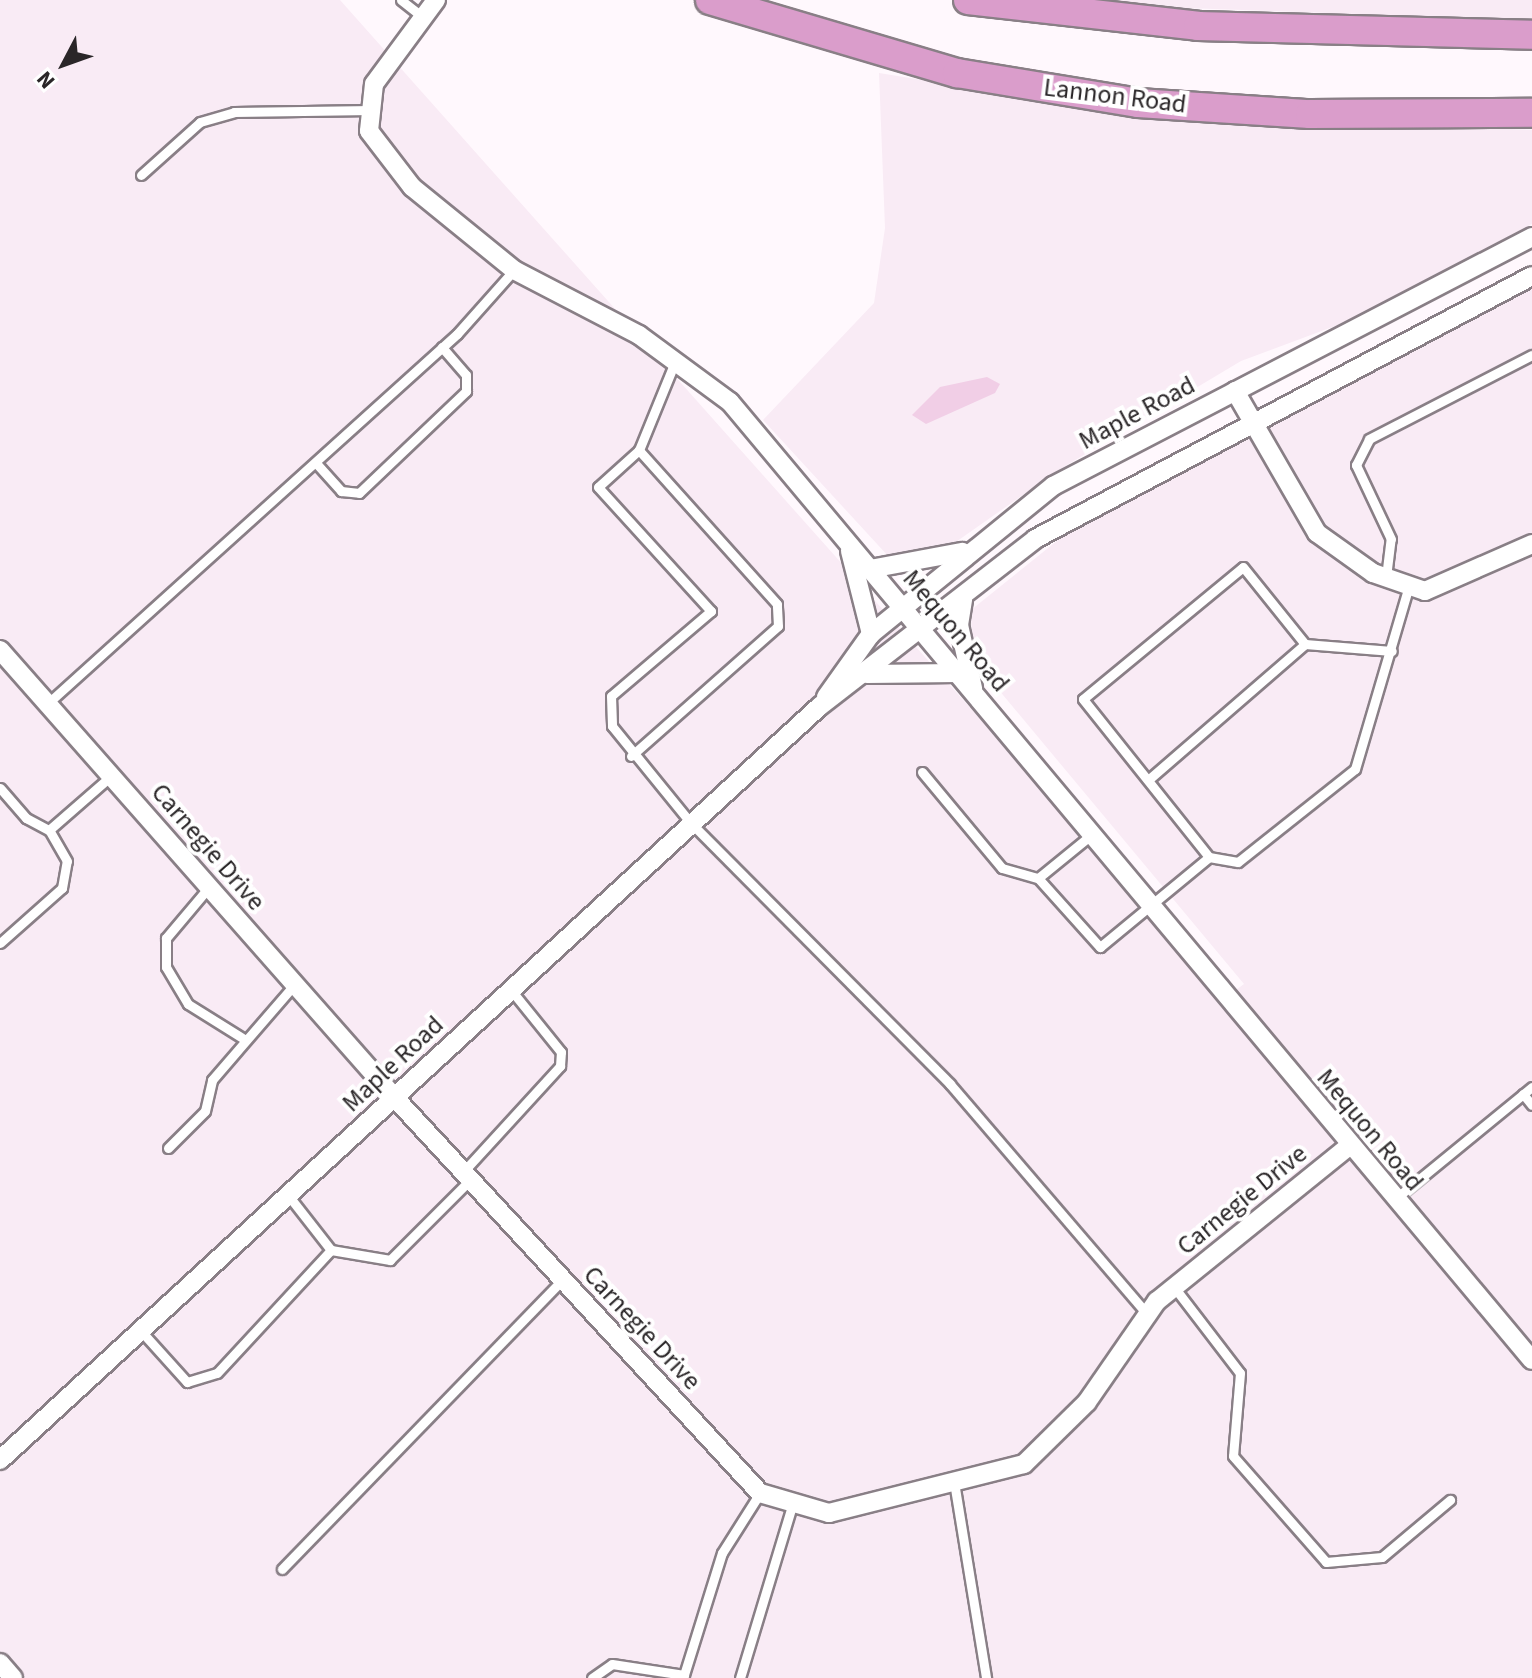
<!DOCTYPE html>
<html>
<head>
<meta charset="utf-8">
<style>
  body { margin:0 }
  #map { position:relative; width:1532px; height:1678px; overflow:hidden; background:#fff8fd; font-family:"Source Sans 3",sans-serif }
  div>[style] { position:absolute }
  .built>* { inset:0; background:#f9ebf5 }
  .green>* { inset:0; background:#f1cee6 }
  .roads { filter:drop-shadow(2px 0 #897f86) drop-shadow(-2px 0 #897f86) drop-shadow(0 2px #897f86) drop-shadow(0 -2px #897f86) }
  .lane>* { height:9px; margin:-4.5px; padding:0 4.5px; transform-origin:4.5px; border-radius:4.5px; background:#fff }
  .street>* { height:18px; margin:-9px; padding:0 9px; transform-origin:9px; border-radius:9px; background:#fff }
  .primary>* { height:28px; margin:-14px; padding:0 14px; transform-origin:14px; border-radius:14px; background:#da9dcb }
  span { translate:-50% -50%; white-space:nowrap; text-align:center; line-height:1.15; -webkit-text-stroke:8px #fff; paint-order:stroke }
  .street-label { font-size:26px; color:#2a2628 }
  .north { position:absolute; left:24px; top:24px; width:80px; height:80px; -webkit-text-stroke:6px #fff; paint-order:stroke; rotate:229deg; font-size:22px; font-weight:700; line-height:32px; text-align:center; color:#2a2628 }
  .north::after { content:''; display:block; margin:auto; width:28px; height:36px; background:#2a2628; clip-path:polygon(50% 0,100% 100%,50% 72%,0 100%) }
</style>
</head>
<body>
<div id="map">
  <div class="built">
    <div style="clip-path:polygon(0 0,340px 0,1006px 748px,1221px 1001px,1244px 984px,993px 683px,972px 649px,971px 610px,1083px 520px,1532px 289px,1532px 1678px,0 1678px)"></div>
    <div style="clip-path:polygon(1085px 0,1532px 0,1532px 20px,1155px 7px)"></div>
    <div style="clip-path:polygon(879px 73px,1126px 113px,1532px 130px,1532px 224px,1343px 323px,1241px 361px,1057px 471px,953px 544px,923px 557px,889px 557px,763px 420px,874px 303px,885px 228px)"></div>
  </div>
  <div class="green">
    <div style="clip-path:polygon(987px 377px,1000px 384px,995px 393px,926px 424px,912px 415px,940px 387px)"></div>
  </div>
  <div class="roads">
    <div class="lane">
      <div style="left:401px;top:0;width:31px;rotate:38deg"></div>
      <div style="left:141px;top:175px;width:79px;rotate:-41.9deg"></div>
      <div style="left:200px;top:122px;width:35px;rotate:-16deg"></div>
      <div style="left:234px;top:112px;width:138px;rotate:-0.8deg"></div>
      <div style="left:639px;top:450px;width:55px;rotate:137.9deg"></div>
      <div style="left:598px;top:487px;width:168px;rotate:47.7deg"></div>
      <div style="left:711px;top:611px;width:131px;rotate:139.6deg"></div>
      <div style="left:611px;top:696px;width:30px;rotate:88deg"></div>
      <div style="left:612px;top:726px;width:124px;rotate:50.9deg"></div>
      <div style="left:690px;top:822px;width:369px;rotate:45.2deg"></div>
      <div style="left:950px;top:1084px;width:303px;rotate:49.4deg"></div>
      <div style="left:316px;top:463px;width:38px;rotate:48deg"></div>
      <div style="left:341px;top:491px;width:18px;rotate:6deg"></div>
      <div style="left:359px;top:493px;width:148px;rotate:-43.6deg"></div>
      <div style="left:466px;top:391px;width:16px;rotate:-90deg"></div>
      <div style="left:466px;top:375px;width:37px;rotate:-131deg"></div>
      <div style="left:1386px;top:577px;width:38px;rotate:-83deg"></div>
      <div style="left:1391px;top:539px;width:82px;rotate:-115.3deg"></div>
      <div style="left:1356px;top:465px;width:29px;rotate:-63deg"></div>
      <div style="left:1369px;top:439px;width:183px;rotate:-27.3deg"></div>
      <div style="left:47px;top:704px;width:552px;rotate:-42.06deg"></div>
      <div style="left:457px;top:334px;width:86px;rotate:-48.3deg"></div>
      <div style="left:631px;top:756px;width:196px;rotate:-41.5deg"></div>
      <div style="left:778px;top:626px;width:22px;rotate:-93deg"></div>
      <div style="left:777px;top:604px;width:207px;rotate:-131.9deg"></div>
      <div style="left:639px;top:450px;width:95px;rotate:-67.8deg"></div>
      <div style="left:922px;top:772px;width:125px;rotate:50.2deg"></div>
      <div style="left:1002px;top:868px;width:37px;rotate:16deg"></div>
      <div style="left:1148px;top:780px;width:208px;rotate:-40.9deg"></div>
      <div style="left:0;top:788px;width:40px;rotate:49deg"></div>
      <div style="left:26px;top:818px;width:26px;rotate:28deg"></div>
      <div style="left:1091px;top:835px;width:68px;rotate:140.9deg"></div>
      <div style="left:1038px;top:878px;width:93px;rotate:48.1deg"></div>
      <div style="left:1100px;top:947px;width:141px;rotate:-39.5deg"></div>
      <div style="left:1209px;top:857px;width:29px;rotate:10deg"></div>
      <div style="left:1238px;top:862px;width:149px;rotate:-38.5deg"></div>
      <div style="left:1355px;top:769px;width:191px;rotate:-73.6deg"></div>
      <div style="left:1209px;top:857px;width:202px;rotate:-128.6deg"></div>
      <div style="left:1083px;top:699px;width:207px;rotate:-39.5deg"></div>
      <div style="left:1243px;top:567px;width:99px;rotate:51.2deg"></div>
      <div style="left:1305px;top:644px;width:87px;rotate:4.6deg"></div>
      <div style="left:209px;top:887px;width:67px;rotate:130.1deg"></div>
      <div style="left:166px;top:938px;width:29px;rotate:90deg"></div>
      <div style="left:166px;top:967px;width:43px;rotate:59.3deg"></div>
      <div style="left:188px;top:1004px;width:66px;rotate:32deg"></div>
      <div style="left:0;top:943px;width:83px;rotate:-41.6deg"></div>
      <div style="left:62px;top:888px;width:27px;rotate:-80deg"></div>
      <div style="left:67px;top:861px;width:36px;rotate:-120deg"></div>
      <div style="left:49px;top:830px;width:82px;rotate:-41.1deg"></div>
      <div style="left:1523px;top:1094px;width:14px;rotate:51deg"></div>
      <div style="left:168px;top:1148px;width:52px;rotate:-45deg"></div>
      <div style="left:205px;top:1111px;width:32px;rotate:-77deg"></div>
      <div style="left:212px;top:1080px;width:127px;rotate:-49.2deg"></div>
      <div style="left:463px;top:1172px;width:144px;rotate:-47.5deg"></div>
      <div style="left:560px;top:1066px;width:14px;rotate:-86deg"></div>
      <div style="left:561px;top:1052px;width:80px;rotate:-128.9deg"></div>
      <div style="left:288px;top:1195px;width:70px;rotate:52deg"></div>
      <div style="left:1395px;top:1199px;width:177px;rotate:-39.3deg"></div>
      <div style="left:1174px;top:1287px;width:108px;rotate:52.5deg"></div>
      <div style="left:1240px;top:1373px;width:83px;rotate:94.8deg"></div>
      <div style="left:1233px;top:1456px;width:141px;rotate:48.7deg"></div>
      <div style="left:1326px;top:1562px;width:56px;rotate:-5.1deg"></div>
      <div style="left:1382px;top:1557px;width:89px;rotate:-40deg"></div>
      <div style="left:141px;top:1331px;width:69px;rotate:48deg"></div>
      <div style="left:187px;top:1382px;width:31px;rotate:-17deg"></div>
      <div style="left:217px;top:1373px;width:168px;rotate:-47.2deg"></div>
      <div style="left:331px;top:1250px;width:60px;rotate:9.6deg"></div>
      <div style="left:390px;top:1260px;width:113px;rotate:-45deg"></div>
      <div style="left:954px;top:1482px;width:199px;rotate:80.7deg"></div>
      <div style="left:282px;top:1569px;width:402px;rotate:-45.9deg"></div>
      <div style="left:592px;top:1678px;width:24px;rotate:-35deg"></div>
      <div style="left:612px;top:1664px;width:73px;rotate:8.7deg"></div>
      <div style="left:683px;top:1678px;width:131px;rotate:-72.7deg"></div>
      <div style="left:722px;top:1553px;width:71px;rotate:-57.7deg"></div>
      <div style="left:740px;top:1678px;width:183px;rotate:-73.2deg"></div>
    </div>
    <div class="street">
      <div style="left:436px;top:0;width:104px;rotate:126.4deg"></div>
      <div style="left:374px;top:84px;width:47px;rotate:96.1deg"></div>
      <div style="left:369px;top:131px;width:71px;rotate:52.5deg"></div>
      <div style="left:412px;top:187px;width:132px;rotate:39.1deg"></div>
      <div style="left:514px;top:270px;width:141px;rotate:27.5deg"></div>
      <div style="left:639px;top:335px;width:113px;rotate:36.4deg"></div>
      <div style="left:730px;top:402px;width:1249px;rotate:50.07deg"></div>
      <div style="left:1235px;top:391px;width:164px;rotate:60deg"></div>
      <div style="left:1317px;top:533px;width:69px;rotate:35.5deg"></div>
      <div style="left:1373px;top:573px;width:55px;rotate:19.1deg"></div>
      <div style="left:1425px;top:591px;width:117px;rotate:-23.7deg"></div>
      <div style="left:850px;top:551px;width:86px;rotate:75.8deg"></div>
      <div style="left:870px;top:569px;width:94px;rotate:-10.5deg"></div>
      <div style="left:963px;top:600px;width:25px;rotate:99deg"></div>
      <div style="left:959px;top:625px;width:65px;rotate:77.5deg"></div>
      <div style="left:0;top:650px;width:597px;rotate:48.6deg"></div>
      <div style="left:395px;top:1098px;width:538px;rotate:47.26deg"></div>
      <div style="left:760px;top:1493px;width:72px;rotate:16.2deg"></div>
      <div style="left:829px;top:1513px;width:201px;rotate:-14.1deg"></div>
      <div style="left:1024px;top:1464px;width:88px;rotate:-44.5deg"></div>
      <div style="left:1087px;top:1402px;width:123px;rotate:-55.3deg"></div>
      <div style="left:1157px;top:1301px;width:247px;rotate:-38.9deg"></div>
      <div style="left:867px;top:674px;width:91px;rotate:-0.6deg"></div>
      <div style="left:826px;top:697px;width:77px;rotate:-54.5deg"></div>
      <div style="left:871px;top:634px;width:235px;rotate:-39.1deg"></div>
      <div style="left:1053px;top:486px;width:540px;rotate:-27.47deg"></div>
      <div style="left:0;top:1460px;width:1114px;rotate:-42.6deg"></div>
      <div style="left:820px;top:706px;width:272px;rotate:-37.8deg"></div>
      <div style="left:1035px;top:539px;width:562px;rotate:-27.89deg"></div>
      <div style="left:0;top:1663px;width:20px;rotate:49deg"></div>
    </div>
    <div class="primary">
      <div style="left:710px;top:0;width:258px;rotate:16.5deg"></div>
      <div style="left:957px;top:73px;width:183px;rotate:9.4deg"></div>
      <div style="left:1138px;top:103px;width:172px;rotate:3.7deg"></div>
      <div style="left:1310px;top:114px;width:222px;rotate:-0.3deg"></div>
      <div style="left:968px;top:0;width:231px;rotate:6.4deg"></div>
      <div style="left:1198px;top:26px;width:334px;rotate:1.5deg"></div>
    </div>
  </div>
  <div class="street-label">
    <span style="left:1115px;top:96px;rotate:7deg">Lannon Road</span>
    <span style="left:1137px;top:413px;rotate:-28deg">Maple Road</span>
    <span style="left:956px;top:631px;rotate:50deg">Mequon Road</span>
    <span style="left:208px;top:847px;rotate:49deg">Carnegie Drive</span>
    <span style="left:393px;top:1064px;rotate:-43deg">Maple Road</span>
    <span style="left:1370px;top:1130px;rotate:50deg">Mequon Road</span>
    <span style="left:1242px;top:1200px;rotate:-39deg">Carnegie Drive</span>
    <span style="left:642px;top:1328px;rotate:47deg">Carnegie Drive</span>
  </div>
  <div class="north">N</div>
</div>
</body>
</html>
